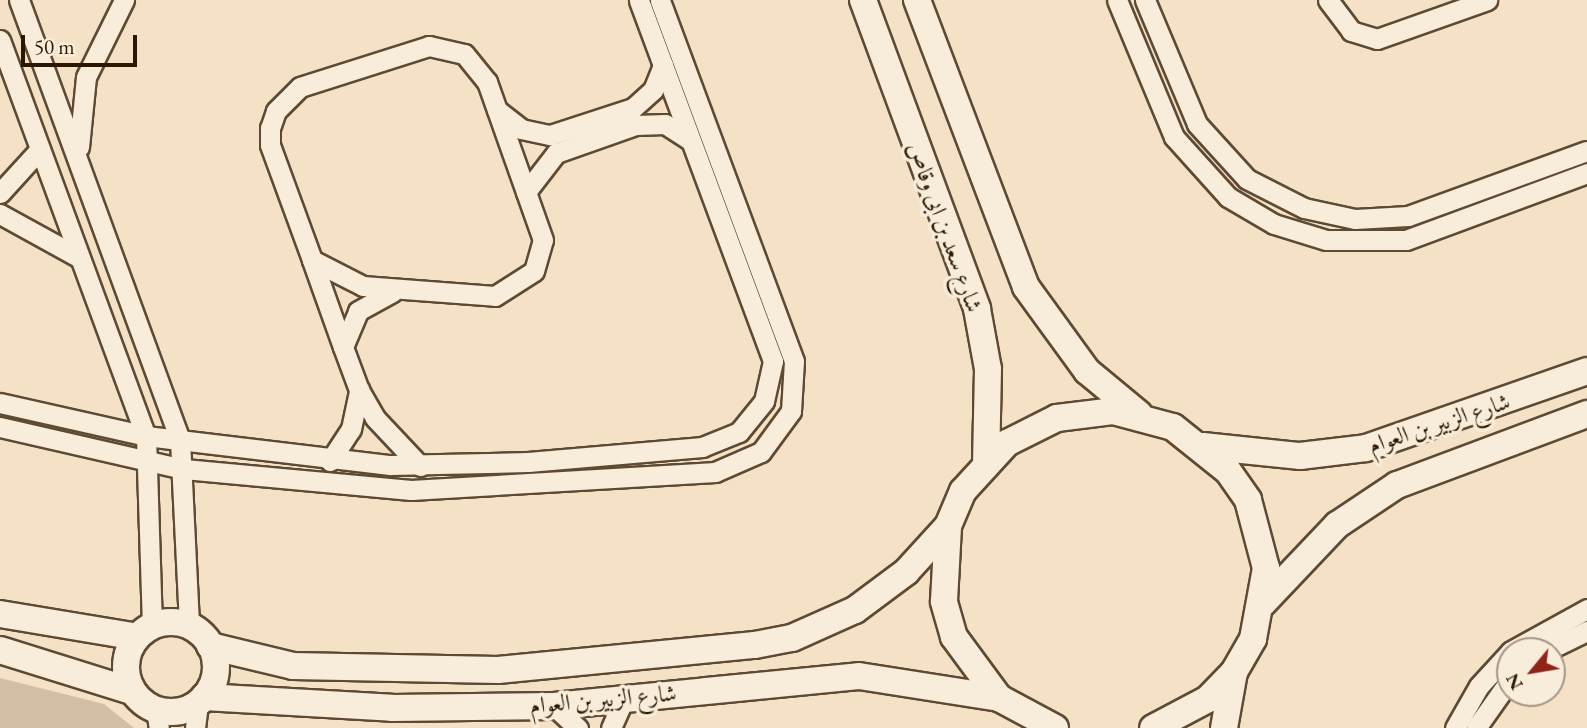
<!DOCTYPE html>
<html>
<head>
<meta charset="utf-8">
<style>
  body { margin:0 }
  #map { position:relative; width:1587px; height:728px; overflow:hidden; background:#f5e1c6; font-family:"EB Garamond",Amiri,serif }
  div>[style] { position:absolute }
  .green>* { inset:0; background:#d3bfa4 }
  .roads { filter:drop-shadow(2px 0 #5e4a32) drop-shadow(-2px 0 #5e4a32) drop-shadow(0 2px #5e4a32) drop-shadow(0 -2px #5e4a32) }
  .street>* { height:19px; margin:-9.5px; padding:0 9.5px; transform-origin:9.5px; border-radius:9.5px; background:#f8ecda }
  .secondary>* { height:26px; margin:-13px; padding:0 13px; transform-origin:13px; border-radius:13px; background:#f8ecda }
  .secondary>.ring { margin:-13px; padding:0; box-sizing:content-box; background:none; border:26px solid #f8ecda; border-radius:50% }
  span { translate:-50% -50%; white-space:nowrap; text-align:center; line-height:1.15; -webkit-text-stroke:7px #f8ecda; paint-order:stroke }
  .street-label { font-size:23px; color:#2c1800 }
  .north { position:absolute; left:1496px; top:637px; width:70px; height:70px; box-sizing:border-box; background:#f8ecda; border:2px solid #a69783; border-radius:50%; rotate:240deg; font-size:19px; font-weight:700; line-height:28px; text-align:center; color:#2c1800 }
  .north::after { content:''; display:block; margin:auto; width:24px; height:32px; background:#8f2418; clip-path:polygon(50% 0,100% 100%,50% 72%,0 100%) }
  .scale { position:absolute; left:21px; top:35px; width:116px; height:32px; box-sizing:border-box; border:4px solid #2c1800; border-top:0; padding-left:9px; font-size:21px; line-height:24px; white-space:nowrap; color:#2c1800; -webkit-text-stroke:5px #f8ecda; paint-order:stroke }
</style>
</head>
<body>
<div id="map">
  <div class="green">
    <div style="clip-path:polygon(0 678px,104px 704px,134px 728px,0 728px)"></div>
  </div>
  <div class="roads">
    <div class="street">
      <div style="left:19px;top:0;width:469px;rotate:69.9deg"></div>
      <div style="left:180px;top:440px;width:186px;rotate:87.2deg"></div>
      <div style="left:1117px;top:0;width:148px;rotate:67.4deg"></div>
      <div style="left:1174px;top:137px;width:81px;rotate:48deg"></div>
      <div style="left:1228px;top:197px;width:53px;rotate:30.4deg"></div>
      <div style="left:1274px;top:224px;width:54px;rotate:17.1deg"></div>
      <div style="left:1326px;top:240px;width:80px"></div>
      <div style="left:1406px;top:240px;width:193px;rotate:-20.3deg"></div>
      <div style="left:1145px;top:0;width:134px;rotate:67.2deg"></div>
      <div style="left:1197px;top:124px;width:74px;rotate:47.7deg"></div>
      <div style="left:1247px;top:179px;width:64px;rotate:27deg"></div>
      <div style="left:1304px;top:208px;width:52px;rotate:12.2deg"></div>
      <div style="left:1355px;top:219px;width:53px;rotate:-3.2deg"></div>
      <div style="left:1408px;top:216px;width:190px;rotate:-20deg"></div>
      <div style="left:1328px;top:0;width:39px;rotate:53deg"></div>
      <div style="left:1351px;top:31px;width:27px;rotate:17deg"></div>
      <div style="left:1377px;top:39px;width:117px;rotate:-19.5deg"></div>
      <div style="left:0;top:40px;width:422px;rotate:69.8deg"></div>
      <div style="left:146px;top:436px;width:190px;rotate:88.2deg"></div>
      <div style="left:497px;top:110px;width:31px;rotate:38deg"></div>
      <div style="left:521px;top:129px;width:30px;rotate:12deg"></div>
      <div style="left:550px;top:135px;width:87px;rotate:-18deg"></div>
      <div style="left:633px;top:108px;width:27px;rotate:-42deg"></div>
      <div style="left:653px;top:90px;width:27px;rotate:-68deg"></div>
      <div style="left:79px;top:147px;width:70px;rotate:-84.3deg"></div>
      <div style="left:86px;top:77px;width:86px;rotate:-63.7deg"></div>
      <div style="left:526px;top:192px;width:49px;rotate:-52.4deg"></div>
      <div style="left:556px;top:153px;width:85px;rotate:-19.3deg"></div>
      <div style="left:636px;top:125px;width:29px;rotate:-2deg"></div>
      <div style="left:665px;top:124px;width:30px;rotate:33deg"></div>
      <div style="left:0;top:193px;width:59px;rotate:-47.7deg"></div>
      <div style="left:0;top:214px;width:91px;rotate:28.8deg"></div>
      <div style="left:312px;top:260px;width:57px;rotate:27deg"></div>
      <div style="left:363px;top:286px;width:132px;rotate:4.3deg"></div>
      <div style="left:495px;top:296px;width:46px;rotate:-32.7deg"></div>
      <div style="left:534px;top:271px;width:32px;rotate:-74deg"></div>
      <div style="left:543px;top:240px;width:168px;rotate:-109.5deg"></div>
      <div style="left:487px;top:82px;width:36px;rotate:-129deg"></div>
      <div style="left:464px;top:54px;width:36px;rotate:-167deg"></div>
      <div style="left:429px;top:46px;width:135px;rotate:162.4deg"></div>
      <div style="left:300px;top:87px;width:34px;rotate:135deg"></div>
      <div style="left:276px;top:111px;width:18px;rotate:109deg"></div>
      <div style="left:270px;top:128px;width:17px;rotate:90deg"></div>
      <div style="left:270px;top:145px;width:122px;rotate:69.9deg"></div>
      <div style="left:312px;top:260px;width:92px;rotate:70.4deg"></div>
      <div style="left:343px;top:347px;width:46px;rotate:69.6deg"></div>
      <div style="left:359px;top:390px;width:32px;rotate:60deg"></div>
      <div style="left:375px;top:418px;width:66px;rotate:46.8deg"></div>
      <div style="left:343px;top:347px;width:39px;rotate:-67deg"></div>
      <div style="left:358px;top:311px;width:39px;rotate:-29deg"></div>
      <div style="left:0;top:403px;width:150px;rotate:12.7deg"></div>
      <div style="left:146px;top:436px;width:246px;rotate:6.8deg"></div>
      <div style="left:390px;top:465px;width:138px;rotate:-1.2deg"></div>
      <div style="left:528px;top:462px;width:175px;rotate:-4.9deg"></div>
      <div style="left:702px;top:447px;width:40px;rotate:-22deg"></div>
      <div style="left:739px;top:432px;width:40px;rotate:-51deg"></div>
      <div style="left:764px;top:401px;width:41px;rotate:-77.3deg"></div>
      <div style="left:773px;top:361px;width:385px;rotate:-110.4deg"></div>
      <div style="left:0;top:427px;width:189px;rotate:12.9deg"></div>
      <div style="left:184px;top:469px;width:228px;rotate:5.3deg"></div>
      <div style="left:411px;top:490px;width:305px;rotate:-3.4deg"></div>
      <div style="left:715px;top:472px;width:50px;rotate:-23.5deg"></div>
      <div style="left:761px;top:452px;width:51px;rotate:-53.8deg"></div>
      <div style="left:791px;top:411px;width:50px;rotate:-86.6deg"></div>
      <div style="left:794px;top:361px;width:385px;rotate:-110.4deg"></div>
      <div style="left:330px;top:461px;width:38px;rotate:-57deg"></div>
      <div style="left:351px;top:429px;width:40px;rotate:-78deg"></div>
      <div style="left:1511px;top:651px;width:87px;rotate:-28.9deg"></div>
      <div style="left:1546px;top:651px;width:46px;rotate:-26deg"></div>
      <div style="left:554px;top:706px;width:33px;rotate:43deg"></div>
      <div style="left:156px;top:710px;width:18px;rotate:81deg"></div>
      <div style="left:195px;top:728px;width:25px;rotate:-83deg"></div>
      <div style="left:611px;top:728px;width:34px;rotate:-66deg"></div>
      <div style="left:1455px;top:728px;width:48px;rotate:-60.3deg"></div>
      <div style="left:1479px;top:686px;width:46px;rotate:-47.6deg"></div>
      <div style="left:1476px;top:728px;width:59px;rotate:-54.7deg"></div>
    </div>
    <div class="secondary">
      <div style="left:863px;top:0;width:329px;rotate:69.7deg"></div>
      <div style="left:977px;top:309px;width:61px;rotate:79.6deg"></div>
      <div style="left:988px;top:369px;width:92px;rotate:91.2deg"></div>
      <div style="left:917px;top:0;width:307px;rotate:69.2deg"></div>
      <div style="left:1026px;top:287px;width:104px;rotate:54deg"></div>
      <div style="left:1087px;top:371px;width:67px;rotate:39.6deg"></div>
      <div style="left:1203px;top:446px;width:98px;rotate:5.9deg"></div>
      <div style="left:1300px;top:456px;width:66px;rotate:-6.9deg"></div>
      <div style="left:1366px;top:448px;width:234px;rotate:-19.2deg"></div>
      <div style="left:1263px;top:603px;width:108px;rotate:-46.5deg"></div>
      <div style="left:1337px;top:525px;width:72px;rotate:-33.7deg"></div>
      <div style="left:1397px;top:485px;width:203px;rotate:-20.5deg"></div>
      <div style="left:0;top:614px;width:139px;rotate:9.5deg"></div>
      <div class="ring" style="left:126px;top:622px;width:64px;height:64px"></div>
      <div style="left:210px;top:646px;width:85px;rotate:13.5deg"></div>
      <div style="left:293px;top:666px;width:205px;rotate:1.1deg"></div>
      <div style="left:498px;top:670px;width:258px;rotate:-5.6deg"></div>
      <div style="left:755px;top:645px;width:38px;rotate:-11deg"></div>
      <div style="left:792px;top:638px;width:69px;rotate:-24deg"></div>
      <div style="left:855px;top:610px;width:64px;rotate:-36.7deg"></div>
      <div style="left:906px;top:572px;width:61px;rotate:-47.7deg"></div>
      <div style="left:0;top:650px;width:138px;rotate:17.3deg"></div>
      <div style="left:204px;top:697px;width:188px;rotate:3.3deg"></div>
      <div style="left:392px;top:708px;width:162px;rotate:-0.7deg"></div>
      <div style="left:554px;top:706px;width:306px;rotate:-5.6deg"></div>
      <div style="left:859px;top:676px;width:142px;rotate:8.9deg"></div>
      <div style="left:1055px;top:728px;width:64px;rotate:-151.8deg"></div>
      <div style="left:999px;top:698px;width:76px;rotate:-126.4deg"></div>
      <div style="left:954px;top:637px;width:37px;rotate:-106deg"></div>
      <div style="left:944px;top:601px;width:75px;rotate:-86.9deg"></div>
      <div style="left:948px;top:526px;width:38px;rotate:-67deg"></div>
      <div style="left:963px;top:491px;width:65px;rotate:-47.5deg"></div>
      <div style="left:1007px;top:443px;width:56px;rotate:-26.6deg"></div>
      <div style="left:1057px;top:418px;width:56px;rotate:-7.1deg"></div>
      <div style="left:1113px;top:411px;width:62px;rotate:14.9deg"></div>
      <div style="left:1173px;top:427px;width:70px;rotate:38.7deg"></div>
      <div style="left:1228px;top:471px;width:35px;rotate:55deg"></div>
      <div style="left:1248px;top:500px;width:70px;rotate:75.2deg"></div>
      <div style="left:1266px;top:568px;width:72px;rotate:100.4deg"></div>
      <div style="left:1253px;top:639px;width:38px;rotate:120deg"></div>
      <div style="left:1234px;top:672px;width:37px;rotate:134deg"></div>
      <div style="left:1208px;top:699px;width:62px;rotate:152.2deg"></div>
      <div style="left:1224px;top:728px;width:57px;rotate:-79.9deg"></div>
    </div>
  </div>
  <div class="street-label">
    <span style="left:945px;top:227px;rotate:70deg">شارع سعد بن ابى وقاص</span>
    <span style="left:1439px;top:423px;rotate:-18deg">شارع الزبير بن العوام</span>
    <span style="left:603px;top:699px;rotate:-5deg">شارع الزبير بن العوام</span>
  </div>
  <div class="north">N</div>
  <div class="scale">50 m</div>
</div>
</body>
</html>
